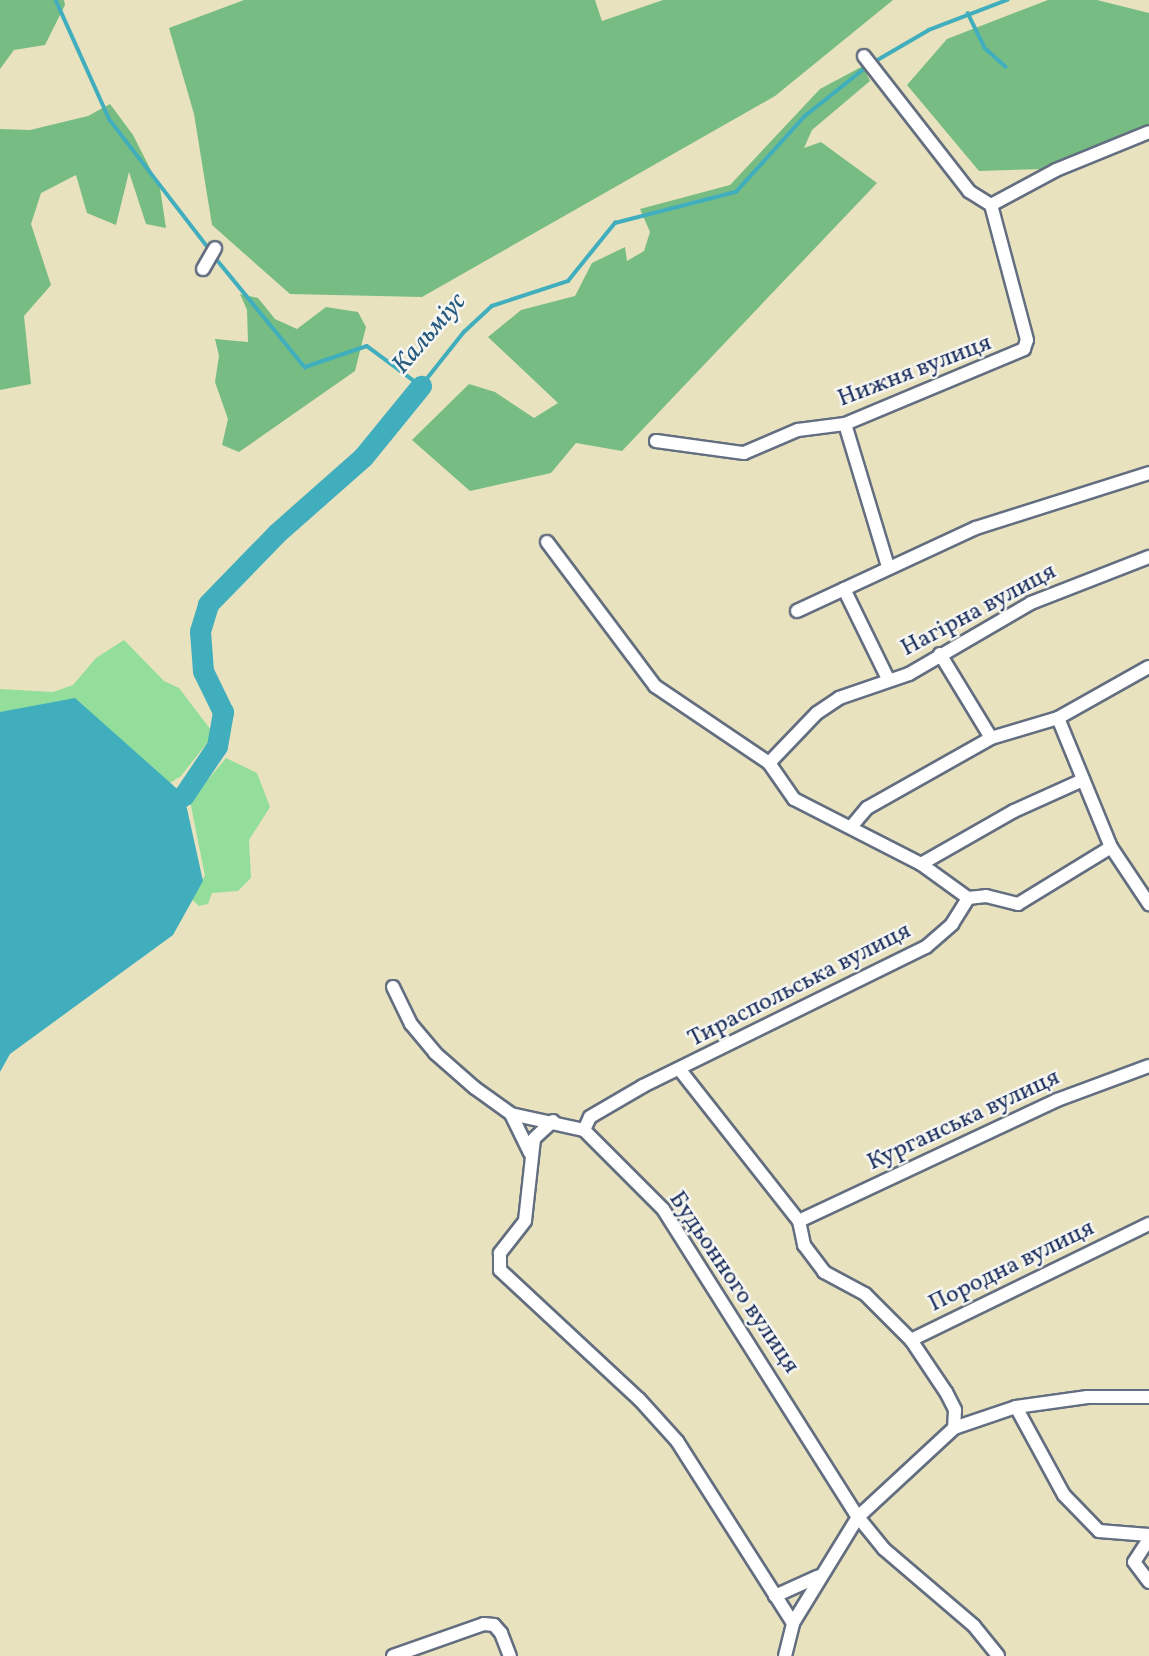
<!DOCTYPE html>
<html>
<head>
<meta charset="utf-8">
<style>
  body { margin:0 }
  #map { position:relative; width:1149px; height:1656px; overflow:hidden; background:#e9e2bf; font-family:Vollkorn,serif }
  div>[style] { position:absolute }
  .green>* { inset:0; background:#94de9b }
  .forest>* { inset:0; background:#77bd83 }
  .water>* { inset:0; background:#41aebe }
  .stream>* { height:3.5px; margin:-1.75px; padding:0 1.75px; transform-origin:1.75px; border-radius:1.75px; background:#41aebe }
  .river>* { height:21px; margin:-10.5px; padding:0 10.5px; transform-origin:10.5px; border-radius:10.5px; background:#41aebe }
  .roads { filter:drop-shadow(2px 0 #636e80) drop-shadow(-2px 0 #636e80) drop-shadow(0 2px #636e80) drop-shadow(0 -2px #636e80) }
  .minor>* { height:12px; margin:-6px; padding:0 6px; transform-origin:6px; border-radius:6px; background:#fff }
  span { translate:-50% -50%; white-space:nowrap; text-align:center; line-height:1.15; -webkit-text-stroke:5px #f6f6f2; paint-order:stroke }
  .street-label { font-size:24px; color:#1b2f5e }
  .water-label { font-size:26px; color:#285b80; font-style:italic }
</style>
</head>
<body>
<div id="map">
  <div class="green">
    <div style="clip-path:polygon(124px 640px,164px 681px,179px 688px,214px 734px,181px 776px,157px 791px,0 714px,0 689px,53px 692px,73px 685px,96px 658px)"></div>
    <div style="clip-path:polygon(226px 758px,257px 773px,270px 807px,249px 840px,251px 878px,238px 891px,212px 893px,208px 904px,199px 906px,188px 896px,205px 876px,190px 801px)"></div>
  </div>
  <div class="forest">
    <div style="clip-path:polygon(0 0,64px 0,65px 5px,45px 45px,14px 50px,0 69px)"></div>
    <div style="clip-path:polygon(244px 0,595px 0,602px 21px,663px 0,893px 0,775px 96px,422px 297px,290px 294px,212px 225px,194px 114px,169px 28px)"></div>
    <div style="clip-path:polygon(1048px 0,1097px 0,1149px 13px,1149px 136px,1044px 169px,979px 171px,907px 85px,947px 39px)"></div>
    <div style="clip-path:polygon(863px 66px,870px 81px,812px 130px,804px 148px,821px 142px,877px 183px,622px 451px,576px 443px,551px 473px,470px 491px,412px 440px,469px 384px,495px 392px,534px 418px,558px 403px,488px 337px,521px 310px,575px 296px,592px 263px,625px 247px,627px 261px,644px 251px,650px 232px,640px 209px,730px 185px,820px 89px)"></div>
    <div style="clip-path:polygon(110px 104px,133px 135px,160px 188px,166px 228px,146px 224px,129px 172px,116px 225px,87px 213px,76px 175px,41px 193px,31px 224px,51px 285px,24px 316px,31px 384px,0 390px,0 129px,30px 130px,88px 116px)"></div>
    <div style="clip-path:polygon(240px 294px,258px 298px,275px 319px,297px 329px,326px 307px,358px 312px,366px 327px,355px 371px,239px 452px,222px 445px,228px 419px,215px 382px,219px 356px,215px 339px,248px 342px,247px 310px)"></div>
  </div>
  <div class="water">
    <div style="clip-path:polygon(75px 698px,184px 795px,203px 881px,173px 935px,10px 1054px,0 1072px,0 712px)"></div>
  </div>
  <div class="stream">
    <div style="left:56px;top:0;width:132px;rotate:65.8deg"></div>
    <div style="left:110px;top:120px;width:164px;rotate:52.4deg"></div>
    <div style="left:968px;top:13px;width:39px;rotate:64deg"></div>
    <div style="left:985px;top:48px;width:28px;rotate:42deg"></div>
    <div style="left:214px;top:256px;width:144px;rotate:50.7deg"></div>
    <div style="left:305px;top:367px;width:65px;rotate:-18.7deg"></div>
    <div style="left:367px;top:346px;width:67px;rotate:36.5deg"></div>
    <div style="left:421px;top:386px;width:69px;rotate:-51.5deg"></div>
    <div style="left:464px;top:332px;width:38px;rotate:-43deg"></div>
    <div style="left:492px;top:306px;width:80px;rotate:-18.2deg"></div>
    <div style="left:568px;top:281px;width:75px;rotate:-51deg"></div>
    <div style="left:615px;top:223px;width:125px;rotate:-14.4deg"></div>
    <div style="left:736px;top:192px;width:103px;rotate:-47.8deg"></div>
    <div style="left:805px;top:116px;width:82px;rotate:-38.6deg"></div>
    <div style="left:869px;top:65px;width:69px;rotate:-30.3deg"></div>
    <div style="left:929px;top:30px;width:84px;rotate:-21deg"></div>
  </div>
  <div class="river">
    <div style="left:159px;top:808px;width:28px;rotate:-27deg"></div>
    <div style="left:184px;top:795px;width:59px;rotate:-56deg"></div>
    <div style="left:217px;top:746px;width:35px;rotate:-80deg"></div>
    <div style="left:223px;top:712px;width:46px;rotate:-116deg"></div>
    <div style="left:203px;top:671px;width:40px;rotate:-94.3deg"></div>
    <div style="left:200px;top:631px;width:28px;rotate:-73deg"></div>
    <div style="left:208px;top:604px;width:99px;rotate:-45.8deg"></div>
    <div style="left:277px;top:533px;width:115px;rotate:-41.5deg"></div>
    <div style="left:363px;top:457px;width:92px;rotate:-50.8deg"></div>
  </div>
  <div class="roads">
    <div class="minor">
      <div style="left:991px;top:205px;width:74px;rotate:-28.3deg"></div>
      <div style="left:1056px;top:170px;width:100px;rotate:-22.2deg"></div>
      <div style="left:203px;top:269px;width:24px;rotate:-60deg"></div>
      <div style="left:845px;top:424px;width:148px;rotate:73.2deg"></div>
      <div style="left:656px;top:441px;width:89px;rotate:7.8deg"></div>
      <div style="left:744px;top:453px;width:59px;rotate:-23.1deg"></div>
      <div style="left:798px;top:430px;width:47px;rotate:-7.3deg"></div>
      <div style="left:845px;top:424px;width:194px;rotate:-22.7deg"></div>
      <div style="left:1024px;top:349px;width:9px;rotate:-72deg"></div>
      <div style="left:1027px;top:340px;width:140px;rotate:-104.9deg"></div>
      <div style="left:991px;top:205px;width:26px;rotate:-148deg"></div>
      <div style="left:969px;top:191px;width:171px;rotate:-127.9deg"></div>
      <div style="left:547px;top:542px;width:180px;rotate:53.1deg"></div>
      <div style="left:655px;top:686px;width:138px;rotate:34deg"></div>
      <div style="left:769px;top:763px;width:44px;rotate:55.2deg"></div>
      <div style="left:794px;top:799px;width:143px;rotate:27.1deg"></div>
      <div style="left:921px;top:864px;width:58px;rotate:35.9deg"></div>
      <div style="left:844px;top:589px;width:100px;rotate:63.9deg"></div>
      <div style="left:797px;top:611px;width:197px;rotate:-24.9deg"></div>
      <div style="left:976px;top:528px;width:182px;rotate:-17.6deg"></div>
      <div style="left:940px;top:654px;width:98px;rotate:58.7deg"></div>
      <div style="left:1058px;top:718px;width:139px;rotate:67.7deg"></div>
      <div style="left:1111px;top:847px;width:69px;rotate:56.3deg"></div>
      <div style="left:769px;top:763px;width:69px;rotate:-46.2deg"></div>
      <div style="left:817px;top:713px;width:27px;rotate:-34deg"></div>
      <div style="left:839px;top:698px;width:74px;rotate:-18.9deg"></div>
      <div style="left:909px;top:674px;width:141px;rotate:-30.2deg"></div>
      <div style="left:1031px;top:603px;width:127px;rotate:-21.3deg"></div>
      <div style="left:851px;top:827px;width:25px;rotate:-50deg"></div>
      <div style="left:867px;top:808px;width:142px;rotate:-29.4deg"></div>
      <div style="left:991px;top:738px;width:70px;rotate:-16.6deg"></div>
      <div style="left:1058px;top:718px;width:104px;rotate:-29.3deg"></div>
      <div style="left:921px;top:864px;width:107px;rotate:-29.7deg"></div>
      <div style="left:1014px;top:811px;width:76px;rotate:-24.2deg"></div>
      <div style="left:393px;top:987px;width:41px;rotate:64.1deg"></div>
      <div style="left:411px;top:1024px;width:38px;rotate:50deg"></div>
      <div style="left:435px;top:1053px;width:53px;rotate:41.2deg"></div>
      <div style="left:475px;top:1088px;width:44px;rotate:35.8deg"></div>
      <div style="left:511px;top:1114px;width:75px;rotate:12.4deg"></div>
      <div style="left:584px;top:1130px;width:112px;rotate:45deg"></div>
      <div style="left:663px;top:1209px;width:365px;rotate:57.7deg"></div>
      <div style="left:858px;top:1517px;width:41px;rotate:50.9deg"></div>
      <div style="left:884px;top:1549px;width:118px;rotate:40.5deg"></div>
      <div style="left:974px;top:1626px;width:38px;rotate:51deg"></div>
      <div style="left:680px;top:1070px;width:192px;rotate:51.8deg"></div>
      <div style="left:799px;top:1221px;width:25px;rotate:78deg"></div>
      <div style="left:804px;top:1245px;width:34px;rotate:53deg"></div>
      <div style="left:824px;top:1272px;width:47px;rotate:28.2deg"></div>
      <div style="left:865px;top:1294px;width:65px;rotate:45deg"></div>
      <div style="left:911px;top:1340px;width:63px;rotate:56.1deg"></div>
      <div style="left:946px;top:1392px;width:20px;rotate:63deg"></div>
      <div style="left:955px;top:1410px;width:18px;rotate:93deg"></div>
      <div style="left:511px;top:1114px;width:43px;rotate:64deg"></div>
      <div style="left:553px;top:1121px;width:26px;rotate:137deg"></div>
      <div style="left:534px;top:1139px;width:82px;rotate:96.3deg"></div>
      <div style="left:525px;top:1221px;width:41px;rotate:128deg"></div>
      <div style="left:500px;top:1253px;width:17px;rotate:90deg"></div>
      <div style="left:500px;top:1270px;width:190px;rotate:42.9deg"></div>
      <div style="left:639px;top:1399px;width:57px;rotate:47.9deg"></div>
      <div style="left:677px;top:1441px;width:216px;rotate:57.5deg"></div>
      <div style="left:584px;top:1130px;width:14px;rotate:-65deg"></div>
      <div style="left:590px;top:1117px;width:61px;rotate:-30.3deg"></div>
      <div style="left:643px;top:1086px;width:315px;rotate:-26.2deg"></div>
      <div style="left:926px;top:947px;width:35px;rotate:-41deg"></div>
      <div style="left:952px;top:924px;width:31px;rotate:-58deg"></div>
      <div style="left:968px;top:898px;width:18px;rotate:-6deg"></div>
      <div style="left:986px;top:896px;width:33px;rotate:14deg"></div>
      <div style="left:1018px;top:904px;width:109px;rotate:-31.5deg"></div>
      <div style="left:799px;top:1221px;width:285px;rotate:-25.1deg"></div>
      <div style="left:1057px;top:1100px;width:98px;rotate:-20.3deg"></div>
      <div style="left:911px;top:1340px;width:265px;rotate:-26deg"></div>
      <div style="left:1016px;top:1407px;width:100px;rotate:61.4deg"></div>
      <div style="left:1064px;top:1495px;width:50px;rotate:45.8deg"></div>
      <div style="left:1099px;top:1531px;width:50px;rotate:4.6deg"></div>
      <div style="left:1149px;top:1539px;width:27px;rotate:123deg"></div>
      <div style="left:1134px;top:1562px;width:25px;rotate:53deg"></div>
      <div style="left:775px;top:1596px;width:48px;rotate:-24.4deg"></div>
      <div style="left:393px;top:1656px;width:96px;rotate:-19.4deg"></div>
      <div style="left:484px;top:1624px;width:10px;rotate:6deg"></div>
      <div style="left:494px;top:1625px;width:11px;rotate:49deg"></div>
      <div style="left:501px;top:1633px;width:25px;rotate:69deg"></div>
      <div style="left:785px;top:1656px;width:34px;rotate:-76deg"></div>
      <div style="left:793px;top:1623px;width:124px;rotate:-58.5deg"></div>
      <div style="left:858px;top:1517px;width:131px;rotate:-42.8deg"></div>
      <div style="left:954px;top:1428px;width:65px;rotate:-18.7deg"></div>
      <div style="left:1016px;top:1407px;width:72px;rotate:-8deg"></div>
      <div style="left:1087px;top:1397px;width:62px"></div>
    </div>
  </div>
  <div class="street-label">
    <span style="left:915px;top:372px;rotate:-21deg">Нижня вулиця</span>
    <span style="left:979px;top:611px;rotate:-28deg">Нагірна вулиця</span>
    <span style="left:800px;top:986px;rotate:-27deg">Тираспольська вулиця</span>
    <span style="left:964px;top:1121px;rotate:-25deg">Курганська вулиця</span>
    <span style="left:1012px;top:1267px;rotate:-26deg">Породна вулиця</span>
    <span style="left:733px;top:1283px;rotate:56deg">Будьонного вулиця</span>
  </div>
  <div class="water-label">
    <span style="left:430px;top:334px;rotate:-49deg">Кальміус</span>
  </div>
</div>
</body>
</html>
